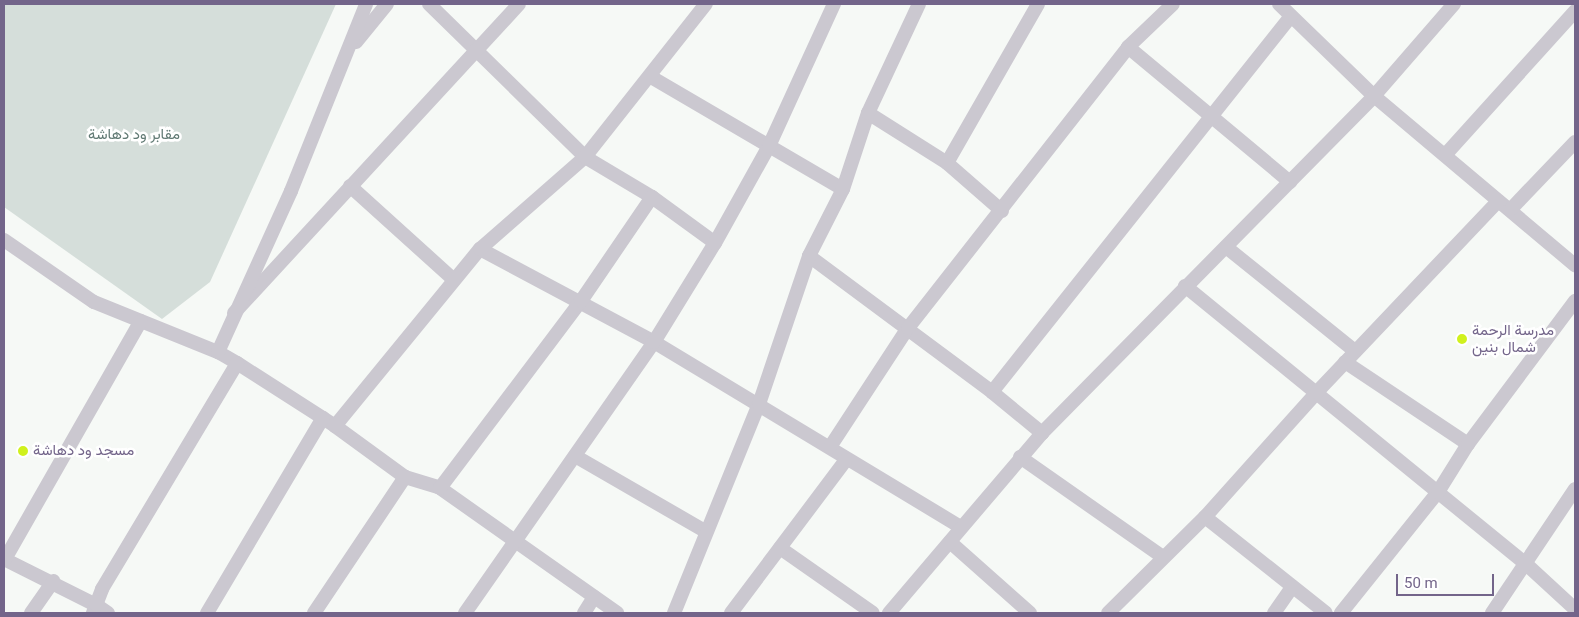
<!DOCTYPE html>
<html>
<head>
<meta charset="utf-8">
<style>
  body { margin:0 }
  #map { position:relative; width:1579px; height:617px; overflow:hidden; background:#f6f9f6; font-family:Roboto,Vazirmatn,sans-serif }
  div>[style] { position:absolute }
  .green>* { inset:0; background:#d5deda }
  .minor>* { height:14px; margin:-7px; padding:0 7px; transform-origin:7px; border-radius:7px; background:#cbc8d0 }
  .dots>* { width:14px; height:14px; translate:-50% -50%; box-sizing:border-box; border:2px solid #fff; border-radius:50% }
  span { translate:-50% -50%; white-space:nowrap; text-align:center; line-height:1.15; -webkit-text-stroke:5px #fff; paint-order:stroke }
  .park-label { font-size:15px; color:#617a74 }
  .poi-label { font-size:15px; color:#73658a }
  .left { translate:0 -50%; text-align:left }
  .frame { position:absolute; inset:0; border:5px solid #73658a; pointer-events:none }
  .scale { position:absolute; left:1396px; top:574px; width:98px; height:22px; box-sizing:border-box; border:2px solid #73658a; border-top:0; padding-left:6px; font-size:15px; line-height:18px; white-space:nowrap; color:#73658a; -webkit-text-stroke:4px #fff; paint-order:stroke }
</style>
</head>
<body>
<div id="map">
  <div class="green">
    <div style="clip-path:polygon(4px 4px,336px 4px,210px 282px,162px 319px,4px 207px)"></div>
  </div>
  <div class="minor">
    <div style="left:429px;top:4px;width:219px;rotate:44.4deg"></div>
    <div style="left:585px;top:157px;width:78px;rotate:30.8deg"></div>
    <div style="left:652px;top:197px;width:78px;rotate:36.1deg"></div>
    <div style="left:1279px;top:4px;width:132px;rotate:44.1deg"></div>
    <div style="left:1374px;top:96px;width:263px;rotate:40.1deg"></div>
    <div style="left:356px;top:42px;width:49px;rotate:-50.8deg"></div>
    <div style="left:1128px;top:47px;width:211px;rotate:39.8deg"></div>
    <div style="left:651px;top:77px;width:222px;rotate:30.3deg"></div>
    <div style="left:868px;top:113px;width:93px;rotate:32.3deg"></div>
    <div style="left:947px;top:163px;width:73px;rotate:41.1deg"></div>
    <div style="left:1446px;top:154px;width:193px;rotate:-47.9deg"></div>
    <div style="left:947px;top:163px;width:183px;rotate:-60.2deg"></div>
    <div style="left:350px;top:186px;width:140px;rotate:42.1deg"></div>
    <div style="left:1510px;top:210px;width:94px;rotate:-46.3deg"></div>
    <div style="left:4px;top:240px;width:109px;rotate:34.6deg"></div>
    <div style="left:94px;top:302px;width:134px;rotate:22deg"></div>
    <div style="left:218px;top:352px;width:22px;rotate:30deg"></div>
    <div style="left:237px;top:363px;width:117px;rotate:32.7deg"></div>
    <div style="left:335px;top:426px;width:87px;rotate:36.1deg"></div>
    <div style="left:405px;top:477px;width:37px;rotate:17deg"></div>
    <div style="left:440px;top:488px;width:217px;rotate:35.2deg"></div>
    <div style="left:1226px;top:247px;width:166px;rotate:38.9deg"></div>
    <div style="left:480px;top:249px;width:197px;rotate:28.1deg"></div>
    <div style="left:654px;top:342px;width:358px;rotate:31.1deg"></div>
    <div style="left:809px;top:256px;width:228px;rotate:36.6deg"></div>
    <div style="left:992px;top:392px;width:65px;rotate:39.4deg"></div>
    <div style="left:1185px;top:286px;width:440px;rotate:39.2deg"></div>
    <div style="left:1526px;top:564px;width:67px;rotate:42.6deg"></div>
    <div style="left:234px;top:313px;width:420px;rotate:-47.3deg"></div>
    <div style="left:218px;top:352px;width:177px;rotate:-65.6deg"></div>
    <div style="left:291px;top:191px;width:201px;rotate:-68.1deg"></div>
    <div style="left:1345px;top:362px;width:148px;rotate:33.7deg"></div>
    <div style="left:992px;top:392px;width:480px;rotate:-51.5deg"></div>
    <div style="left:335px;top:426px;width:229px;rotate:-50.7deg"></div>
    <div style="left:480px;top:249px;width:140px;rotate:-41.2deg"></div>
    <div style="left:585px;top:157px;width:195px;rotate:-51.7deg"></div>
    <div style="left:830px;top:447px;width:142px;rotate:-56.8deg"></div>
    <div style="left:908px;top:328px;width:357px;rotate:-51.9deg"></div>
    <div style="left:1128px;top:47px;width:62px;rotate:-43.7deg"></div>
    <div style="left:575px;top:456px;width:150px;rotate:30deg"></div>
    <div style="left:1020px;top:457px;width:174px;rotate:35deg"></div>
    <div style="left:440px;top:488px;width:234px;rotate:-53deg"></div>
    <div style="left:581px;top:301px;width:126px;rotate:-55.7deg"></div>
    <div style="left:1205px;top:517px;width:154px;rotate:38.4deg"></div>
    <div style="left:950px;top:542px;width:107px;rotate:41.6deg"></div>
    <div style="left:780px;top:548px;width:113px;rotate:35deg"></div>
    <div style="left:4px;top:559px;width:103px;rotate:26.6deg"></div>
    <div style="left:96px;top:605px;width:9px;rotate:111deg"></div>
    <div style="left:5px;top:559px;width:274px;rotate:-60.3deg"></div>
    <div style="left:31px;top:613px;width:39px;rotate:-55deg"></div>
    <div style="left:108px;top:613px;width:14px;rotate:-146deg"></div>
    <div style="left:96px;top:605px;width:17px;rotate:-69deg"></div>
    <div style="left:102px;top:589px;width:263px;rotate:-59.1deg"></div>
    <div style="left:207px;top:613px;width:227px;rotate:-59.3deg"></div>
    <div style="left:314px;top:613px;width:164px;rotate:-56.2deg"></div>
    <div style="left:465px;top:613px;width:330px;rotate:-55.1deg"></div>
    <div style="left:654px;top:342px;width:116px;rotate:-58.4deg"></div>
    <div style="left:715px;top:243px;width:111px;rotate:-60.9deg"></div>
    <div style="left:769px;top:146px;width:156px;rotate:-65.4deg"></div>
    <div style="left:584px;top:613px;width:19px;rotate:-58deg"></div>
    <div style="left:674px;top:613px;width:226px;rotate:-67.9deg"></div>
    <div style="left:759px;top:404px;width:156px;rotate:-71.3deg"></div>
    <div style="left:809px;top:256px;width:75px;rotate:-63.1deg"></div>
    <div style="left:843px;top:189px;width:80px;rotate:-71.8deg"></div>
    <div style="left:868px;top:113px;width:120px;rotate:-64.9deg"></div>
    <div style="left:731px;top:613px;width:191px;rotate:-53.1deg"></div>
    <div style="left:889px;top:613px;width:236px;rotate:-49.6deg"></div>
    <div style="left:1042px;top:433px;width:473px;rotate:-45.4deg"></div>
    <div style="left:1374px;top:96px;width:122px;rotate:-49deg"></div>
    <div style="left:1108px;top:613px;width:136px;rotate:-44.7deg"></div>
    <div style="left:1205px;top:517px;width:168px;rotate:-48.1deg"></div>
    <div style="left:1317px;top:392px;width:263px;rotate:-46.5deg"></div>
    <div style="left:1274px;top:613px;width:32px;rotate:-55deg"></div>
    <div style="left:1341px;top:613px;width:155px;rotate:-51.3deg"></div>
    <div style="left:1438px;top:492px;width:57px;rotate:-58deg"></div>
    <div style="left:1468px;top:444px;width:179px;rotate:-53.2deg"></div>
    <div style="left:1492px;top:613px;width:149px;rotate:-56.2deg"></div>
  </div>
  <div class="dots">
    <div style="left:1462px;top:339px;background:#d0f11d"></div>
    <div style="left:23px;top:451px;background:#d0f11d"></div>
  </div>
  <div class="park-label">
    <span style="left:134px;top:135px">مقابر ود دهاشة</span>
  </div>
  <div class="poi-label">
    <span class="left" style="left:1472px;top:339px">مدرسة الرحمة<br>شمال بنين</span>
    <span class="left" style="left:33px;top:451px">مسجد ود دهاشة</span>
  </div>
  <div class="frame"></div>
  <div class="scale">50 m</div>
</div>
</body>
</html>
